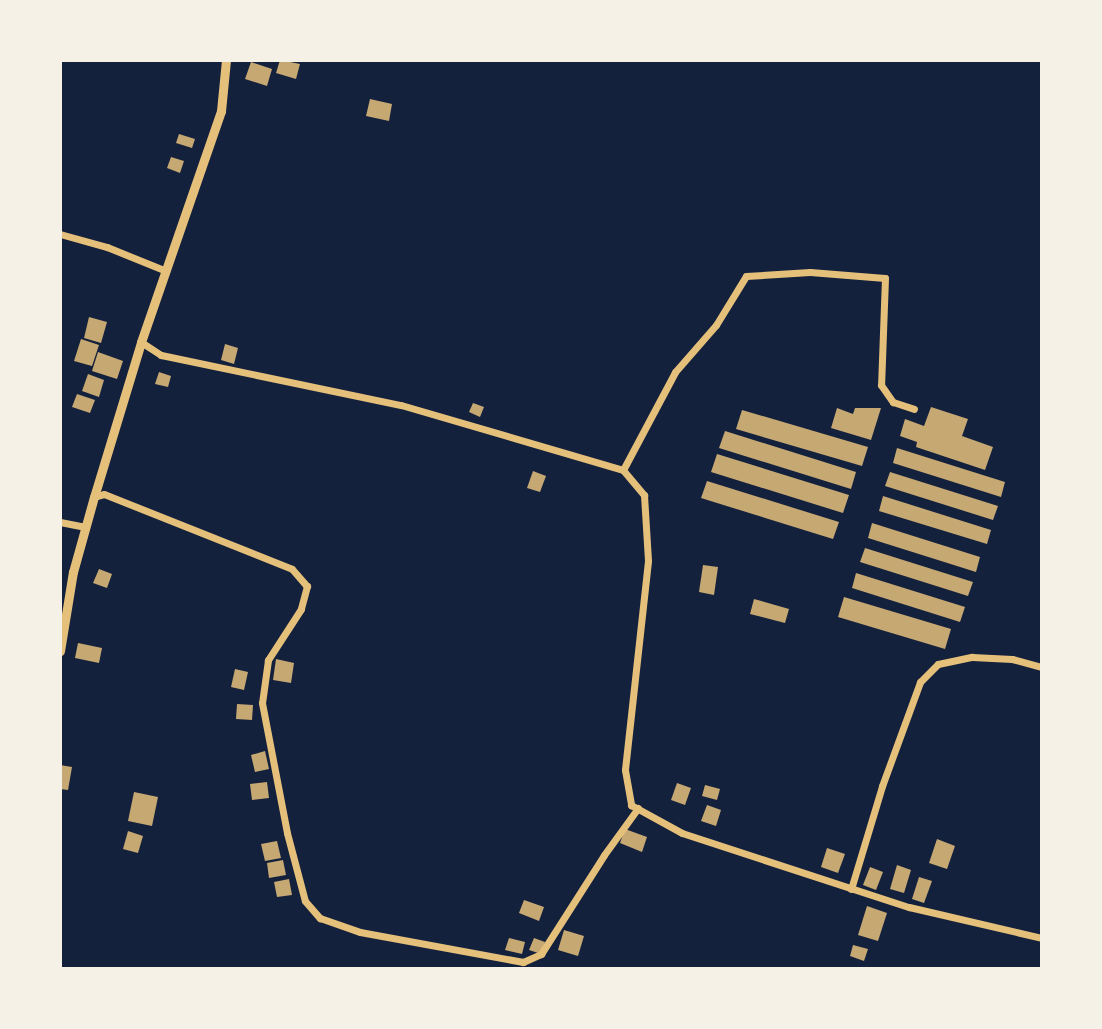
<!DOCTYPE html>
<html>
<head>
<meta charset="utf-8">
<style>
  body { margin:0 }
  #map { position:relative; width:1102px; height:1029px; overflow:hidden; background:#14213d; font-family:Cabin,sans-serif }
  div>[style] { position:absolute }
  .building>* { inset:0; background:#c6a872 }
  .minor>* { height:7px; margin:-3.5px; padding:0 3.5px; transform-origin:3.5px; border-radius:3.5px; background:#e5c07b }
  .tertiary>* { height:9px; margin:-4.5px; padding:0 4.5px; transform-origin:4.5px; border-radius:4.5px; background:#e5c07b }
  span { translate:-50% -50%; white-space:nowrap; text-align:center; line-height:1.15; -webkit-text-stroke:8px #f6f1e7; paint-order:stroke }
  .frame { position:absolute; inset:0; border:62px solid #f6f1e7; pointer-events:none }
</style>
</head>
<body>
<div id="map">
  <div class="building">
    <div style="clip-path:polygon(280px 60px,300px 64px,296px 79px,276px 73px)"></div>
    <div style="clip-path:polygon(251px 62px,272px 69px,267px 86px,245px 79px)"></div>
    <div style="clip-path:polygon(370px 99px,392px 104px,389px 121px,366px 116px)"></div>
    <div style="clip-path:polygon(179px 134px,195px 139px,192px 148px,176px 143px)"></div>
    <div style="clip-path:polygon(171px 157px,184px 161px,180px 173px,167px 168px)"></div>
    <div style="clip-path:polygon(89px 317px,107px 322px,101px 343px,84px 338px)"></div>
    <div style="clip-path:polygon(81px 339px,99px 345px,92px 366px,74px 361px)"></div>
    <div style="clip-path:polygon(225px 344px,238px 348px,234px 364px,221px 360px)"></div>
    <div style="clip-path:polygon(98px 352px,123px 361px,117px 379px,92px 371px)"></div>
    <div style="clip-path:polygon(159px 372px,171px 376px,168px 387px,155px 384px)"></div>
    <div style="clip-path:polygon(88px 374px,104px 380px,99px 397px,82px 391px)"></div>
    <div style="clip-path:polygon(77px 394px,95px 400px,90px 413px,72px 407px)"></div>
    <div style="clip-path:polygon(473px 403px,484px 407px,480px 417px,469px 412px)"></div>
    <div style="clip-path:polygon(931px 407px,968px 419px,962px 436px,993px 447px,985px 470px,916px 447px,917px 442px,900px 436px,905px 419px,924px 426px)"></div>
    <div style="clip-path:polygon(837px 408px,853px 414px,855px 408px,881px 408px,871px 440px,831px 428px)"></div>
    <div style="clip-path:polygon(742px 410px,868px 447px,862px 466px,736px 429px)"></div>
    <div style="clip-path:polygon(725px 431px,856px 472px,851px 489px,719px 448px)"></div>
    <div style="clip-path:polygon(897px 448px,1005px 482px,1001px 497px,893px 463px)"></div>
    <div style="clip-path:polygon(717px 454px,849px 495px,843px 513px,711px 472px)"></div>
    <div style="clip-path:polygon(533px 471px,546px 476px,540px 492px,527px 488px)"></div>
    <div style="clip-path:polygon(890px 472px,998px 506px,993px 520px,885px 486px)"></div>
    <div style="clip-path:polygon(707px 481px,839px 522px,833px 539px,701px 498px)"></div>
    <div style="clip-path:polygon(883px 496px,991px 530px,987px 544px,879px 511px)"></div>
    <div style="clip-path:polygon(872px 523px,980px 557px,976px 572px,868px 538px)"></div>
    <div style="clip-path:polygon(865px 548px,973px 582px,968px 596px,860px 562px)"></div>
    <div style="clip-path:polygon(703px 565px,718px 567px,714px 595px,699px 592px)"></div>
    <div style="clip-path:polygon(99px 569px,112px 574px,107px 588px,93px 583px)"></div>
    <div style="clip-path:polygon(856px 573px,965px 607px,960px 622px,852px 588px)"></div>
    <div style="clip-path:polygon(844px 597px,951px 629px,945px 649px,838px 617px)"></div>
    <div style="clip-path:polygon(754px 599px,789px 609px,785px 623px,750px 614px)"></div>
    <div style="clip-path:polygon(78px 643px,102px 648px,99px 663px,75px 658px)"></div>
    <div style="clip-path:polygon(276px 659px,294px 663px,291px 683px,273px 680px)"></div>
    <div style="clip-path:polygon(235px 669px,248px 672px,244px 690px,231px 687px)"></div>
    <div style="clip-path:polygon(237px 704px,253px 705px,252px 720px,236px 719px)"></div>
    <div style="clip-path:polygon(265px 751px,269px 769px,255px 772px,251px 755px)"></div>
    <div style="clip-path:polygon(60px 765px,72px 767px,68px 790px,60px 789px)"></div>
    <div style="clip-path:polygon(267px 782px,269px 798px,252px 800px,250px 784px)"></div>
    <div style="clip-path:polygon(677px 783px,691px 788px,685px 805px,671px 800px)"></div>
    <div style="clip-path:polygon(705px 785px,720px 789px,717px 800px,702px 796px)"></div>
    <div style="clip-path:polygon(134px 792px,158px 797px,152px 826px,128px 821px)"></div>
    <div style="clip-path:polygon(707px 805px,721px 810px,716px 826px,701px 821px)"></div>
    <div style="clip-path:polygon(625px 829px,647px 837px,642px 852px,620px 843px)"></div>
    <div style="clip-path:polygon(128px 831px,143px 836px,138px 853px,123px 849px)"></div>
    <div style="clip-path:polygon(937px 839px,955px 846px,947px 869px,929px 863px)"></div>
    <div style="clip-path:polygon(277px 841px,281px 858px,265px 861px,261px 844px)"></div>
    <div style="clip-path:polygon(827px 848px,845px 854px,838px 873px,821px 867px)"></div>
    <div style="clip-path:polygon(283px 860px,286px 875px,269px 878px,267px 863px)"></div>
    <div style="clip-path:polygon(897px 865px,911px 870px,904px 893px,890px 889px)"></div>
    <div style="clip-path:polygon(870px 867px,883px 872px,876px 890px,863px 885px)"></div>
    <div style="clip-path:polygon(919px 877px,932px 881px,924px 903px,912px 899px)"></div>
    <div style="clip-path:polygon(289px 879px,292px 895px,277px 897px,274px 882px)"></div>
    <div style="clip-path:polygon(524px 900px,544px 907px,539px 921px,519px 913px)"></div>
    <div style="clip-path:polygon(867px 906px,887px 913px,878px 941px,858px 935px)"></div>
    <div style="clip-path:polygon(564px 930px,584px 936px,578px 956px,558px 950px)"></div>
    <div style="clip-path:polygon(509px 938px,525px 942px,522px 954px,505px 950px)"></div>
    <div style="clip-path:polygon(534px 938px,545px 942px,541px 954px,529px 950px)"></div>
    <div style="clip-path:polygon(853px 945px,868px 949px,864px 961px,850px 956px)"></div>
  </div>
  <div class="minor">
    <div style="left:60px;top:234px;width:49px;rotate:15.5deg"></div>
    <div style="left:107px;top:247px;width:64px;rotate:22.1deg"></div>
    <div style="left:141px;top:342px;width:24px;rotate:33deg"></div>
    <div style="left:161px;top:355px;width:245px;rotate:11.8deg"></div>
    <div style="left:401px;top:405px;width:231px;rotate:16.3deg"></div>
    <div style="left:623px;top:470px;width:33px;rotate:50deg"></div>
    <div style="left:644px;top:495px;width:66px;rotate:86.5deg"></div>
    <div style="left:648px;top:561px;width:210px;rotate:96.3deg"></div>
    <div style="left:625px;top:770px;width:36px;rotate:80deg"></div>
    <div style="left:631px;top:805px;width:58px;rotate:28.8deg"></div>
    <div style="left:682px;top:833px;width:239px;rotate:18.1deg"></div>
    <div style="left:909px;top:907px;width:137px;rotate:13.1deg"></div>
    <div style="left:623px;top:470px;width:111px;rotate:-62deg"></div>
    <div style="left:675px;top:372px;width:62px;rotate:-48.9deg"></div>
    <div style="left:716px;top:325px;width:57px;rotate:-58.5deg"></div>
    <div style="left:746px;top:276px;width:64px;rotate:-3.6deg"></div>
    <div style="left:810px;top:272px;width:75px;rotate:4.6deg"></div>
    <div style="left:885px;top:278px;width:107px;rotate:92.1deg"></div>
    <div style="left:881px;top:385px;width:21px;rotate:55deg"></div>
    <div style="left:893px;top:402px;width:22px;rotate:18deg"></div>
    <div style="left:94px;top:497px;width:10px;rotate:-17deg"></div>
    <div style="left:104px;top:494px;width:202px;rotate:21.7deg"></div>
    <div style="left:292px;top:569px;width:23px;rotate:49deg"></div>
    <div style="left:307px;top:586px;width:24px;rotate:105deg"></div>
    <div style="left:301px;top:609px;width:61px;rotate:122.9deg"></div>
    <div style="left:268px;top:660px;width:43px;rotate:97.9deg"></div>
    <div style="left:262px;top:703px;width:132px;rotate:79.1deg"></div>
    <div style="left:287px;top:833px;width:70px;rotate:75.2deg"></div>
    <div style="left:305px;top:901px;width:23px;rotate:49deg"></div>
    <div style="left:320px;top:918px;width:42px;rotate:19.3deg"></div>
    <div style="left:360px;top:932px;width:166px;rotate:10.4deg"></div>
    <div style="left:523px;top:962px;width:20px;rotate:-24deg"></div>
    <div style="left:541px;top:954px;width:117px;rotate:-57.5deg"></div>
    <div style="left:604px;top:855px;width:58px;rotate:-54.1deg"></div>
    <div style="left:60px;top:522px;width:26px;rotate:11deg"></div>
    <div style="left:851px;top:889px;width:108px;rotate:-73.2deg"></div>
    <div style="left:882px;top:786px;width:111px;rotate:-69.9deg"></div>
    <div style="left:920px;top:682px;width:25px;rotate:-45deg"></div>
    <div style="left:938px;top:664px;width:35px;rotate:-12deg"></div>
    <div style="left:972px;top:657px;width:40px;rotate:2.9deg"></div>
    <div style="left:1012px;top:659px;width:31px;rotate:15deg"></div>
  </div>
  <div class="tertiary">
    <div style="left:60px;top:651px;width:80px;rotate:-80.7deg"></div>
    <div style="left:73px;top:572px;width:78px;rotate:-74.4deg"></div>
    <div style="left:94px;top:497px;width:162px;rotate:-73.1deg"></div>
    <div style="left:141px;top:342px;width:244px;rotate:-70.9deg"></div>
    <div style="left:221px;top:111px;width:51px;rotate:-84.4deg"></div>
  </div>
  <div class="frame"></div>
</div>
</body>
</html>
